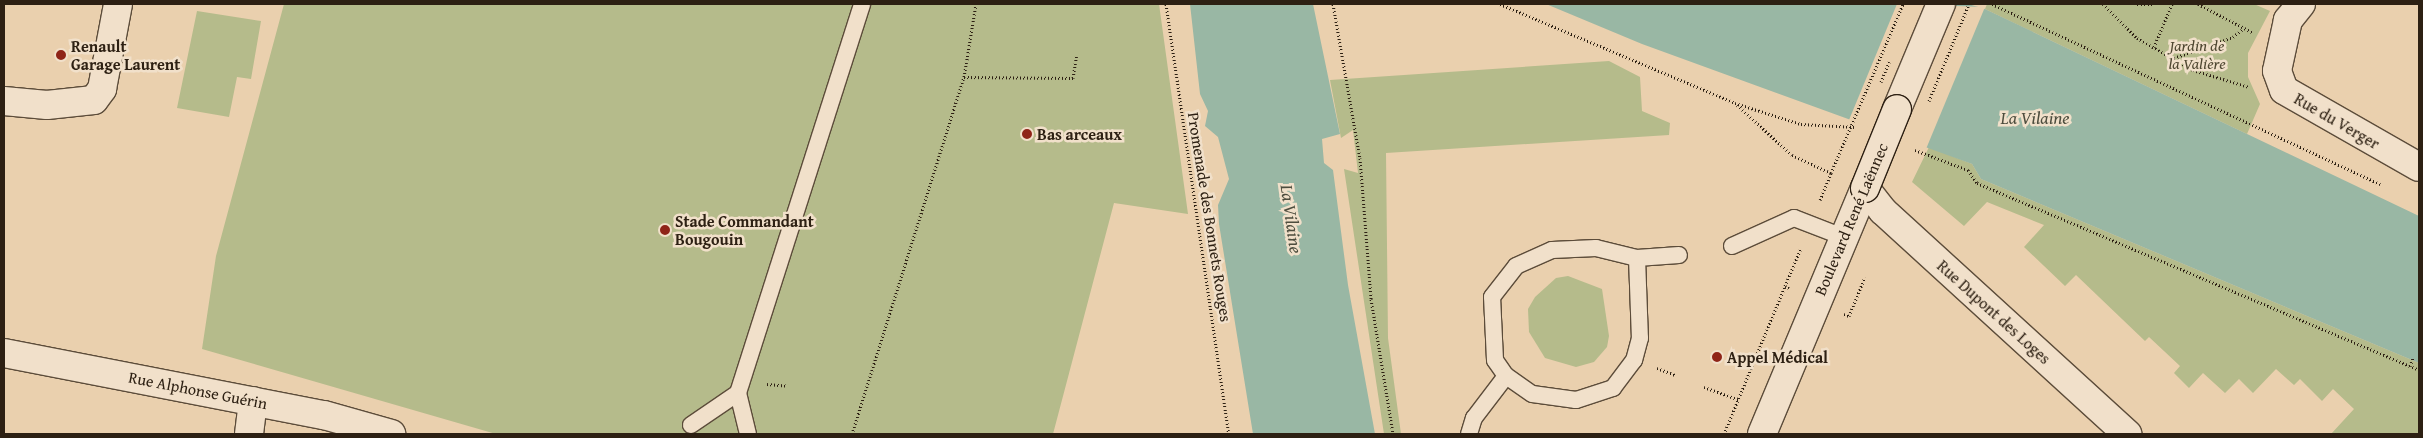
<!DOCTYPE html>
<html>
<head>
<meta charset="utf-8">
<style>
  body { margin:0 }
  #map { position:relative; width:2423px; height:438px; overflow:hidden; background:#ead0ae; font-family:"Gentium Book Plus",serif }
  div>[style] { position:absolute }
  .green>* { inset:0; background:#b5bb8b }
  .water>* { inset:0; background:#99b7a4 }
  .pier>* { inset:0; background:#ead0ae }
  .path>* { height:3px; margin-top:-1.5px; transform-origin:0; background:repeating-linear-gradient(90deg,#2d2013 0 1px,transparent 0 3.5px) }
  .roads { filter:drop-shadow(1px 0 #5c4c3a) drop-shadow(-1px 0 #5c4c3a) drop-shadow(0 1px #5c4c3a) drop-shadow(0 -1px #5c4c3a) }
  .service>* { height:16px; margin:-8px; padding:0 8px; transform-origin:8px; border-radius:8px; background:#f1e0ca }
  .minor>* { height:28px; margin:-14px; padding:0 14px; transform-origin:14px; border-radius:14px; background:#f1e0ca }
  .tertiary>* { height:28px; margin:-14px; padding:0 14px; transform-origin:14px; border-radius:14px; background:#f1e0ca }
  .secondary>* { height:28px; margin:-14px; padding:0 14px; transform-origin:14px; border-radius:14px; background:#f1e0ca }
  .path-bridge>* { height:3px; margin-top:-1.5px; transform-origin:0; background:repeating-linear-gradient(90deg,#2d2013 0 1px,transparent 0 3.5px) }
  .bridges { filter:drop-shadow(1px 0 #2d2013) drop-shadow(-1px 0 #2d2013) drop-shadow(0 1px #2d2013) drop-shadow(0 -1px #2d2013) }
  .secondary-bridge>* { height:28px; margin:-14px; padding:0 14px; transform-origin:14px; border-radius:14px; background:#f1e0ca }
  .dots>* { width:14px; height:14px; translate:-50% -50%; box-sizing:border-box; border:2px solid #f1e0ca; border-radius:50% }
  span { translate:-50% -50%; white-space:nowrap; text-align:center; line-height:1.15; -webkit-text-stroke:5px #f1e0ca; paint-order:stroke }
  .park-label { font-size:16px; color:#4f4731; font-style:italic }
  .poi-label { font-size:16px; color:#2d2013; font-weight:700 }
  .left { translate:0 -50%; text-align:left }
  .street-label { font-size:16px; color:#2d2013 }
  .water-label { font-size:18px; color:#4d4d3e; font-style:italic }
  .frame { position:absolute; inset:0; border:5px solid #2d2013; pointer-events:none }
</style>
</head>
<body>
<div id="map">
  <div class="green">
    <div style="clip-path:polygon(284px 4px,1159px 4px,1188px 214px,1114px 203px,1053px 434px,496px 434px,202px 349px,216px 256px)"></div>
    <div style="clip-path:polygon(1987px 4px,2254px 4px,2270px 11px,2248px 53px,2248px 77px,2260px 104px,2247px 134px,1985px 9px)"></div>
    <div style="clip-path:polygon(197px 11px,261px 21px,251px 79px,237px 77px,229px 117px,177px 108px)"></div>
    <div style="clip-path:polygon(1609px 61px,1640px 77px,1642px 111px,1670px 123px,1669px 135px,1386px 153px,1388px 338px,1401px 434px,1384px 434px,1344px 169px,1358px 173px,1353px 130px,1341px 138px,1330px 80px)"></div>
    <div style="clip-path:polygon(1929px 147px,1972px 164px,1981px 179px,2419px 363px,2419px 434px,2331px 434px,2354px 409px,2333px 389px,2322px 401px,2300px 379px,2294px 385px,2276px 369px,2253px 393px,2239px 379px,2225px 393px,2203px 373px,2189px 388px,2174px 373px,2180px 366px,2149px 337px,2145px 341px,2076px 275px,2065px 286px,2024px 247px,2044px 225px,1987px 202px,1964px 226px,1912px 182px)"></div>
    <div style="clip-path:polygon(1568px 276px,1602px 289px,1609px 336px,1607px 347px,1594px 362px,1576px 367px,1545px 358px,1529px 332px,1528px 309px,1535px 297px,1556px 278px)"></div>
  </div>
  <div class="water">
    <div style="clip-path:polygon(1190px 4px,1313px 4px,1340px 134px,1322px 139px,1324px 163px,1333px 170px,1348px 285px,1375px 434px,1253px 434px,1219px 224px,1218px 205px,1229px 179px,1218px 137px,1205px 126px,1208px 111px,1200px 94px)"></div>
    <div style="clip-path:polygon(1546px 4px,1968px 4px,1985px 9px,2419px 216px,2419px 363px,1981px 179px,1972px 164px,1642px 44px)"></div>
  </div>
  <div class="pier">
    <div style="clip-path:polygon(1897px 4px,1985px 7px,1926px 149px,1849px 120px)"></div>
  </div>
  <div class="path">
    <div style="left:1166px;top:4px;width:435px;rotate:81.7deg"></div>
    <div style="left:1333px;top:4px;width:156px;rotate:80.1deg"></div>
    <div style="left:1360px;top:158px;width:141px;rotate:85.5deg"></div>
    <div style="left:1371px;top:299px;width:137px;rotate:80.7deg"></div>
    <div style="left:1500px;top:4px;width:255px;rotate:22.8deg"></div>
    <div style="left:1735px;top:103px;width:69px;rotate:17.7deg"></div>
    <div style="left:1801px;top:124px;width:54px;rotate:3.2deg"></div>
    <div style="left:1992px;top:4px;width:428px;rotate:24.9deg"></div>
    <div style="left:2103px;top:4px;width:48px;rotate:45deg"></div>
    <div style="left:2137px;top:38px;width:64px;rotate:29.7deg"></div>
    <div style="left:2193px;top:70px;width:59px;rotate:16.9deg"></div>
    <div style="left:2137px;top:4px;width:17px"></div>
    <div style="left:2198px;top:4px;width:61px;rotate:27.4deg"></div>
    <div style="left:2154px;top:47px;width:47px;rotate:-67.3deg"></div>
    <div style="left:2174px;top:58px;width:63px;rotate:-19.6deg"></div>
    <div style="left:2233px;top:37px;width:14px;rotate:-39deg"></div>
    <div style="left:964px;top:77px;width:74px;rotate:-80.7deg"></div>
    <div style="left:1737px;top:105px;width:74px;rotate:42.3deg"></div>
    <div style="left:1792px;top:155px;width:43px;rotate:24.8deg"></div>
    <div style="left:1831px;top:173px;width:29px;rotate:112deg"></div>
    <div style="left:1915px;top:150px;width:57px;rotate:20.7deg"></div>
    <div style="left:1968px;top:170px;width:16px;rotate:55deg"></div>
    <div style="left:1977px;top:183px;width:480px;rotate:22.9deg"></div>
    <div style="left:1789px;top:288px;width:4px;rotate:-153deg"></div>
    <div style="left:1785px;top:286px;width:41px;rotate:-67.2deg"></div>
    <div style="left:1844px;top:314px;width:5px;rotate:22deg"></div>
    <div style="left:1849px;top:316px;width:42px;rotate:-67.7deg"></div>
    <div style="left:2410px;top:366px;width:9px;rotate:-69deg"></div>
    <div style="left:1657px;top:368px;width:19px;rotate:21deg"></div>
    <div style="left:767px;top:384px;width:21px;rotate:5deg"></div>
    <div style="left:1704px;top:387px;width:37px;rotate:20deg"></div>
    <div style="left:852px;top:434px;width:374px;rotate:-72.6deg"></div>
    <div style="left:964px;top:77px;width:109px;rotate:0.5deg"></div>
    <div style="left:1073px;top:78px;width:24px;rotate:-81deg"></div>
    <div style="left:1724px;top:434px;width:160px;rotate:-67.6deg"></div>
  </div>
  <div class="roads">
    <div class="service">
      <div style="left:1732px;top:246px;width:68px;rotate:-24.3deg"></div>
      <div style="left:1794px;top:218px;width:53px;rotate:21.2deg"></div>
      <div style="left:1637px;top:258px;width:80px;rotate:87.9deg"></div>
      <div style="left:1640px;top:338px;width:23px;rotate:105deg"></div>
      <div style="left:1634px;top:360px;width:35px;rotate:127deg"></div>
      <div style="left:1613px;top:388px;width:39px;rotate:162deg"></div>
      <div style="left:1576px;top:400px;width:44px;rotate:-172.2deg"></div>
      <div style="left:1532px;top:394px;width:32px;rotate:-145deg"></div>
      <div style="left:1506px;top:376px;width:19px;rotate:-125deg"></div>
      <div style="left:1495px;top:360px;width:63px;rotate:-92.7deg"></div>
      <div style="left:1492px;top:297px;width:39px;rotate:-52deg"></div>
      <div style="left:1516px;top:266px;width:39px;rotate:-24deg"></div>
      <div style="left:1552px;top:250px;width:44px;rotate:-2.6deg"></div>
      <div style="left:1596px;top:248px;width:42px;rotate:13.7deg"></div>
      <div style="left:1637px;top:258px;width:42px;rotate:-4.1deg"></div>
      <div style="left:738px;top:393px;width:408px;rotate:-72.3deg"></div>
      <div style="left:691px;top:425px;width:57px;rotate:-34.2deg"></div>
      <div style="left:738px;top:393px;width:42px;rotate:76.3deg"></div>
      <div style="left:1469px;top:434px;width:17px;rotate:-73deg"></div>
      <div style="left:1474px;top:418px;width:53px;rotate:-52.7deg"></div>
    </div>
    <div class="minor">
      <div style="left:2301px;top:4px;width:21px;rotate:129deg"></div>
      <div style="left:2288px;top:20px;width:52px;rotate:102.2deg"></div>
      <div style="left:2277px;top:71px;width:20px;rotate:70deg"></div>
      <div style="left:2284px;top:90px;width:155px;rotate:29.7deg"></div>
      <div style="left:4px;top:101px;width:43px;rotate:5.3deg"></div>
      <div style="left:47px;top:105px;width:47px;rotate:-6.1deg"></div>
      <div style="left:94px;top:100px;width:14px;rotate:-54deg"></div>
      <div style="left:102px;top:89px;width:86px;rotate:-79.3deg"></div>
      <div style="left:4px;top:353px;width:326px;rotate:11deg"></div>
      <div style="left:324px;top:415px;width:70px;rotate:15.8deg"></div>
      <div style="left:249px;top:434px;width:33px;rotate:-83deg"></div>
    </div>
    <div class="tertiary">
      <div style="left:1865px;top:188px;width:29px;rotate:52deg"></div>
      <div style="left:1883px;top:211px;width:331px;rotate:42.4deg"></div>
    </div>
    <div class="secondary">
      <div style="left:1897px;top:109px;width:114px;rotate:-67.3deg"></div>
      <div style="left:1762px;top:434px;width:267px;rotate:-67.3deg"></div>
    </div>
  </div>
  <div class="path-bridge">
    <div style="left:1881px;top:82px;width:22px;rotate:-68deg"></div>
    <div style="left:1929px;top:101px;width:105px;rotate:-67.6deg"></div>
    <div style="left:1831px;top:173px;width:184px;rotate:-66.9deg"></div>
  </div>
  <div class="bridges">
    <div class="secondary-bridge">
      <div style="left:1865px;top:188px;width:85px;rotate:-67.9deg"></div>
    </div>
  </div>
  <div class="dots">
    <div style="left:61px;top:55px;background:#8f2418"></div>
    <div style="left:1027px;top:134px;background:#8f2418"></div>
    <div style="left:665px;top:230px;background:#8f2418"></div>
    <div style="left:1717px;top:357px;background:#8f2418"></div>
  </div>
  <div class="park-label">
    <span style="left:2197px;top:54px">Jardin de<br>la Valière</span>
  </div>
  <div class="poi-label">
    <span class="left" style="left:71px;top:55px">Renault<br>Garage Laurent</span>
    <span class="left" style="left:1037px;top:134px">Bas arceaux</span>
    <span class="left" style="left:675px;top:230px">Stade Commandant<br>Bougouin</span>
    <span class="left" style="left:1727px;top:357px">Appel Médical</span>
  </div>
  <div class="street-label">
    <span style="left:2337px;top:121px;rotate:30deg">Rue du Verger</span>
    <span style="left:1210px;top:217px;rotate:81deg">Promenade des Bonnets Rouges</span>
    <span style="left:1851px;top:219px;rotate:-67deg">Boulevard René Laënnec</span>
    <span style="left:1994px;top:312px;rotate:42deg">Rue Dupont des Loges</span>
    <span style="left:198px;top:390px;rotate:11deg">Rue Alphonse Guérin</span>
  </div>
  <div class="water-label">
    <span style="left:2035px;top:118px">La Vilaine</span>
    <span style="left:1291px;top:219px;rotate:82deg">La Vilaine</span>
  </div>
  <div class="frame"></div>
</div>
</body>
</html>
